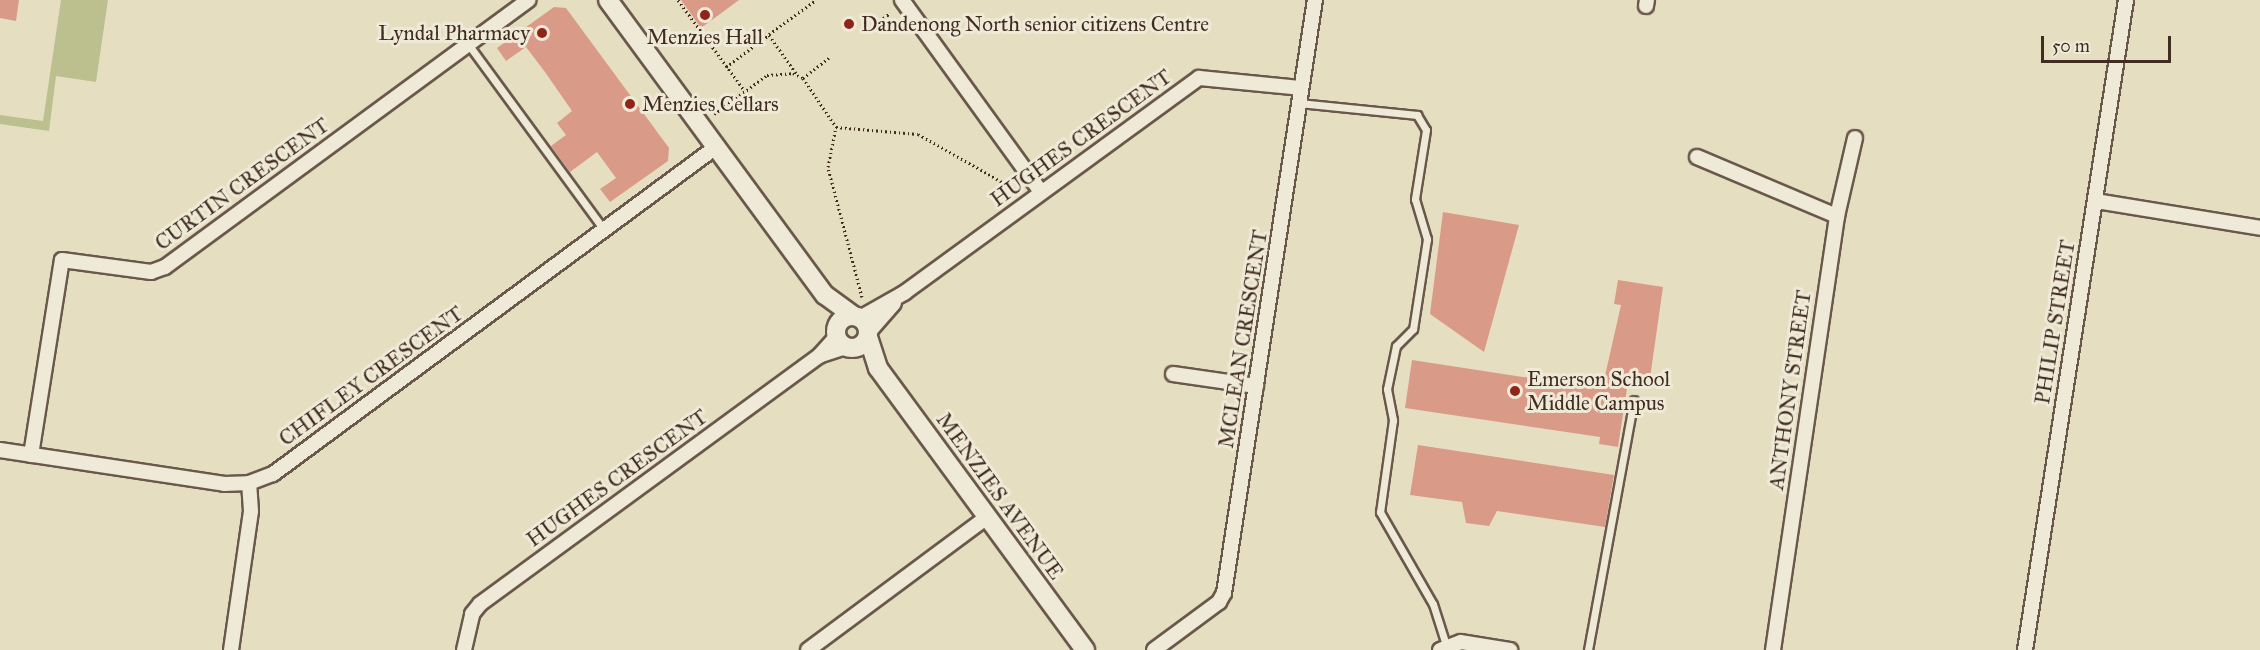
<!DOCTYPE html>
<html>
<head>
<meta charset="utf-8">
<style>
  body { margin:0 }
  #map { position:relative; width:2260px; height:650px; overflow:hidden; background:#e6dec1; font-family:"IM FELL Great Primer",serif }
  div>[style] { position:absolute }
  .green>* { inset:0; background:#bbc08e }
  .building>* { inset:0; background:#d99b88 }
  .path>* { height:3px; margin-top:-1.5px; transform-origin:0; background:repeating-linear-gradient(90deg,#412c22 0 1.5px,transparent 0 4.5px) }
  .roads { filter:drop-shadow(2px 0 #6a584a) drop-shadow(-2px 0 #6a584a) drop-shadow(0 2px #6a584a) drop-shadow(0 -2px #6a584a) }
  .service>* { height:7px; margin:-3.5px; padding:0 3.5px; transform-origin:3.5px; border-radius:3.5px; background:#efead7 }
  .minor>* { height:14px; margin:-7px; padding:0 7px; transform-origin:7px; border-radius:7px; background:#efead7 }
  .tertiary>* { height:18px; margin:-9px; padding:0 9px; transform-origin:9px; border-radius:9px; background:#efead7 }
  .tertiary>.ring { margin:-9px; padding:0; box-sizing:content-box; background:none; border:18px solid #efead7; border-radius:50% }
  .dots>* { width:16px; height:16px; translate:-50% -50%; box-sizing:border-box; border:3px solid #efead7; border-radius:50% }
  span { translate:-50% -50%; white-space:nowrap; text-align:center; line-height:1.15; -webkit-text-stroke:6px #efead7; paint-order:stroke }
  .poi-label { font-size:21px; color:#412c22 }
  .left { translate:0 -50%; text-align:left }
  .right { translate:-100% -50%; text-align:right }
  .street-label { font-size:21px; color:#412c22 }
  .scale { position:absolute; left:2041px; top:36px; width:130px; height:27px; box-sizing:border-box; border:3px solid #412c22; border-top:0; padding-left:8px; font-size:18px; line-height:21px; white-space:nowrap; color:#412c22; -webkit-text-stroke:4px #efead7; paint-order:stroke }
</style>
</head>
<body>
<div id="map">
  <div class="green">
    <div style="clip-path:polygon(61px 0,108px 0,96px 82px,56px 76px,49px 131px,0 124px,0 115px,43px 121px)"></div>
  </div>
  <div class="building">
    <div style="clip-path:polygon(0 0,19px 0,16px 21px,0 18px)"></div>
    <div style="clip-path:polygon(681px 0,739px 0,701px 28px)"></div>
    <div style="clip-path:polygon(554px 7px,566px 8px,669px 148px,668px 161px,610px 202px,600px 189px,616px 178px,597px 152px,570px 172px,551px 146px,566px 135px,557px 123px,572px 111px,545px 72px,526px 47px,506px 61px,497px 48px)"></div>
    <div style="clip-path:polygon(1443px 212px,1519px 225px,1484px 352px,1430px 314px)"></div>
    <div style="clip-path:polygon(1618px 280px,1663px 287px,1649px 385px,1628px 382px,1618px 447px,1599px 444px,1600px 437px,1405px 408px,1412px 360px,1602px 389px,1621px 305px,1614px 304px)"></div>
    <div style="clip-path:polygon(1418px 445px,1614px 475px,1605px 527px,1497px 511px,1489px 526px,1466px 523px,1462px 502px,1410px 495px)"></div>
  </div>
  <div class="path">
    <div style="left:678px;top:0;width:112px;rotate:53.7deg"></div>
    <div style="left:869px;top:29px;width:25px;rotate:-37deg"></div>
    <div style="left:769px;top:34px;width:58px;rotate:-35.9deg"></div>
    <div style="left:726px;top:67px;width:54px;rotate:-36.7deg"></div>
    <div style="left:769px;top:35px;width:47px;rotate:54.6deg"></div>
    <div style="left:803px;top:78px;width:34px;rotate:-38deg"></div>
    <div style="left:714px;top:114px;width:66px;rotate:-36.3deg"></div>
    <div style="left:767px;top:75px;width:26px;rotate:-4deg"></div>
    <div style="left:793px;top:73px;width:11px;rotate:27deg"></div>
    <div style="left:803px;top:78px;width:59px;rotate:56deg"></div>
    <div style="left:862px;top:297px;width:134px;rotate:-104.7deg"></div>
    <div style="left:828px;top:167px;width:41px;rotate:-78.7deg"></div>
    <div style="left:836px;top:127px;width:82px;rotate:4.9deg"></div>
    <div style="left:918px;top:134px;width:107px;rotate:29.7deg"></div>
  </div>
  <div class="roads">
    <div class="service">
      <div style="left:468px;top:44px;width:230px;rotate:53.8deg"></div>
      <div style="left:1299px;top:103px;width:119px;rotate:5.8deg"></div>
      <div style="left:1417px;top:115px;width:17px;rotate:59deg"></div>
      <div style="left:1426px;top:130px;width:70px;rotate:99.1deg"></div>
      <div style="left:1415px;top:199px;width:42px;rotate:73.3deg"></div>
      <div style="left:1427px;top:239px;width:91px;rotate:98.8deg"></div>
      <div style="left:1413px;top:329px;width:24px;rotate:135deg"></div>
      <div style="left:1396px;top:346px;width:44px;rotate:101.8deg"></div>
      <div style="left:1387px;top:389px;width:32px;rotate:79deg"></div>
      <div style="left:1393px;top:420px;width:93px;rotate:98deg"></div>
      <div style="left:1380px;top:512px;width:106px;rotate:60.1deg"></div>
      <div style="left:1433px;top:604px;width:43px;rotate:72.4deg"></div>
      <div style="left:1588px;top:650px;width:254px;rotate:-79.6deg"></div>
    </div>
    <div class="minor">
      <div style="left:902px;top:0;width:237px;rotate:54.1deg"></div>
      <div style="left:1646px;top:6px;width:6px;rotate:-81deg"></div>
      <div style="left:1697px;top:157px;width:152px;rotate:22.9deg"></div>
      <div style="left:2096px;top:201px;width:166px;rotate:9.3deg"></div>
      <div style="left:860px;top:318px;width:51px;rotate:-29.6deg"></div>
      <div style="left:904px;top:293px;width:365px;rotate:-36.1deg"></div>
      <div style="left:1199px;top:78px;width:102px;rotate:5.6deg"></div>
      <div style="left:869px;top:332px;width:38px;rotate:-49deg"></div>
      <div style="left:821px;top:355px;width:25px;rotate:-18deg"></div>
      <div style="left:1173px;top:374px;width:84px;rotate:8.2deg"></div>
      <div style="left:0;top:450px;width:227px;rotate:8.6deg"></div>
      <div style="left:224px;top:484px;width:25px;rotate:-2deg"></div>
      <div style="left:249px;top:483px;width:26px;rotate:-21deg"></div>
      <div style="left:273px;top:474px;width:551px;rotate:-36.43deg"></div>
      <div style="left:31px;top:455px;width:197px;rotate:-81deg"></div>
      <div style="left:62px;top:260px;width:90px;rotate:7.7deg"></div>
      <div style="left:151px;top:272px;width:15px;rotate:-20deg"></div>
      <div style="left:165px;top:267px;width:451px;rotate:-36.3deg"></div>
      <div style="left:231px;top:650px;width:140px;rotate:-81.8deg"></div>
      <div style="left:251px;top:511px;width:28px;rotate:-94deg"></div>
      <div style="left:464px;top:650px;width:37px;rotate:-77deg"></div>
      <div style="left:472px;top:614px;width:13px;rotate:-51deg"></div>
      <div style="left:480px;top:604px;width:420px;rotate:-36.2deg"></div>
      <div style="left:819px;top:356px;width:25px;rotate:-48deg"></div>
      <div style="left:808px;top:650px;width:223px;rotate:-36.6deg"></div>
      <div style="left:1154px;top:650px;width:81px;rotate:-36.4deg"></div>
      <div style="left:1219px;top:602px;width:10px;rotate:-61deg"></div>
      <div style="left:1224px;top:593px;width:600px;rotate:-81.28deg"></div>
      <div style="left:1440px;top:650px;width:22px;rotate:-21deg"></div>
      <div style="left:1461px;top:642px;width:50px;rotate:9.3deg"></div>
      <div style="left:1773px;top:650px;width:439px;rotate:-81.6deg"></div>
      <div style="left:1837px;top:216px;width:80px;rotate:-77deg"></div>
      <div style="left:2025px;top:650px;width:658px;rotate:-81.17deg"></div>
    </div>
    <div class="tertiary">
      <div style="left:608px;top:0;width:366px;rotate:53.7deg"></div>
      <div style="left:825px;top:295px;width:36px;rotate:36deg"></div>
      <div class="ring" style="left:836px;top:316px;width:14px;height:14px"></div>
      <div style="left:868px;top:337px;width:33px;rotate:72deg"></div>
      <div style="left:878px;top:368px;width:350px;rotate:53.7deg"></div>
    </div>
  </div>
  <div class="dots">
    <div style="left:705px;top:15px;background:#8f2418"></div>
    <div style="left:849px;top:24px;background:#8f2418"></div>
    <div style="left:542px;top:33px;background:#8f2418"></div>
    <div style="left:630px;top:104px;background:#8f2418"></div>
    <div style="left:1515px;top:391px;background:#8f2418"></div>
  </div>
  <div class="poi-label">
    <span class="left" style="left:861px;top:24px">Dandenong North senior citizens Centre</span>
    <span class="right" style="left:530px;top:33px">Lyndal Pharmacy</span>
    <span style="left:705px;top:37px">Menzies Hall</span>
    <span class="left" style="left:642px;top:104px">Menzies Cellars</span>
    <span class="left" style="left:1527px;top:391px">Emerson School<br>Middle Campus</span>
  </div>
  <div class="street-label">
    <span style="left:1081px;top:138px;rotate:-36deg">HUGHES CRESCENT</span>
    <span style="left:242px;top:184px;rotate:-36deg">CURTIN CRESCENT</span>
    <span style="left:2055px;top:322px;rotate:-81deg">PHILIP STREET</span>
    <span style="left:1243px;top:339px;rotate:-81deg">MCLEAN CRESCENT</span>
    <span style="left:371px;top:376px;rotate:-36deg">CHIFLEY CRESCENT</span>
    <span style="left:1790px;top:390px;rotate:-82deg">ANTHONY STREET</span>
    <span style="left:617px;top:478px;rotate:-36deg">HUGHES CRESCENT</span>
    <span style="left:1000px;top:496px;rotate:54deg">MENZIES AVENUE</span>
  </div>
  <div class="scale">50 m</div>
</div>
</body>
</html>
